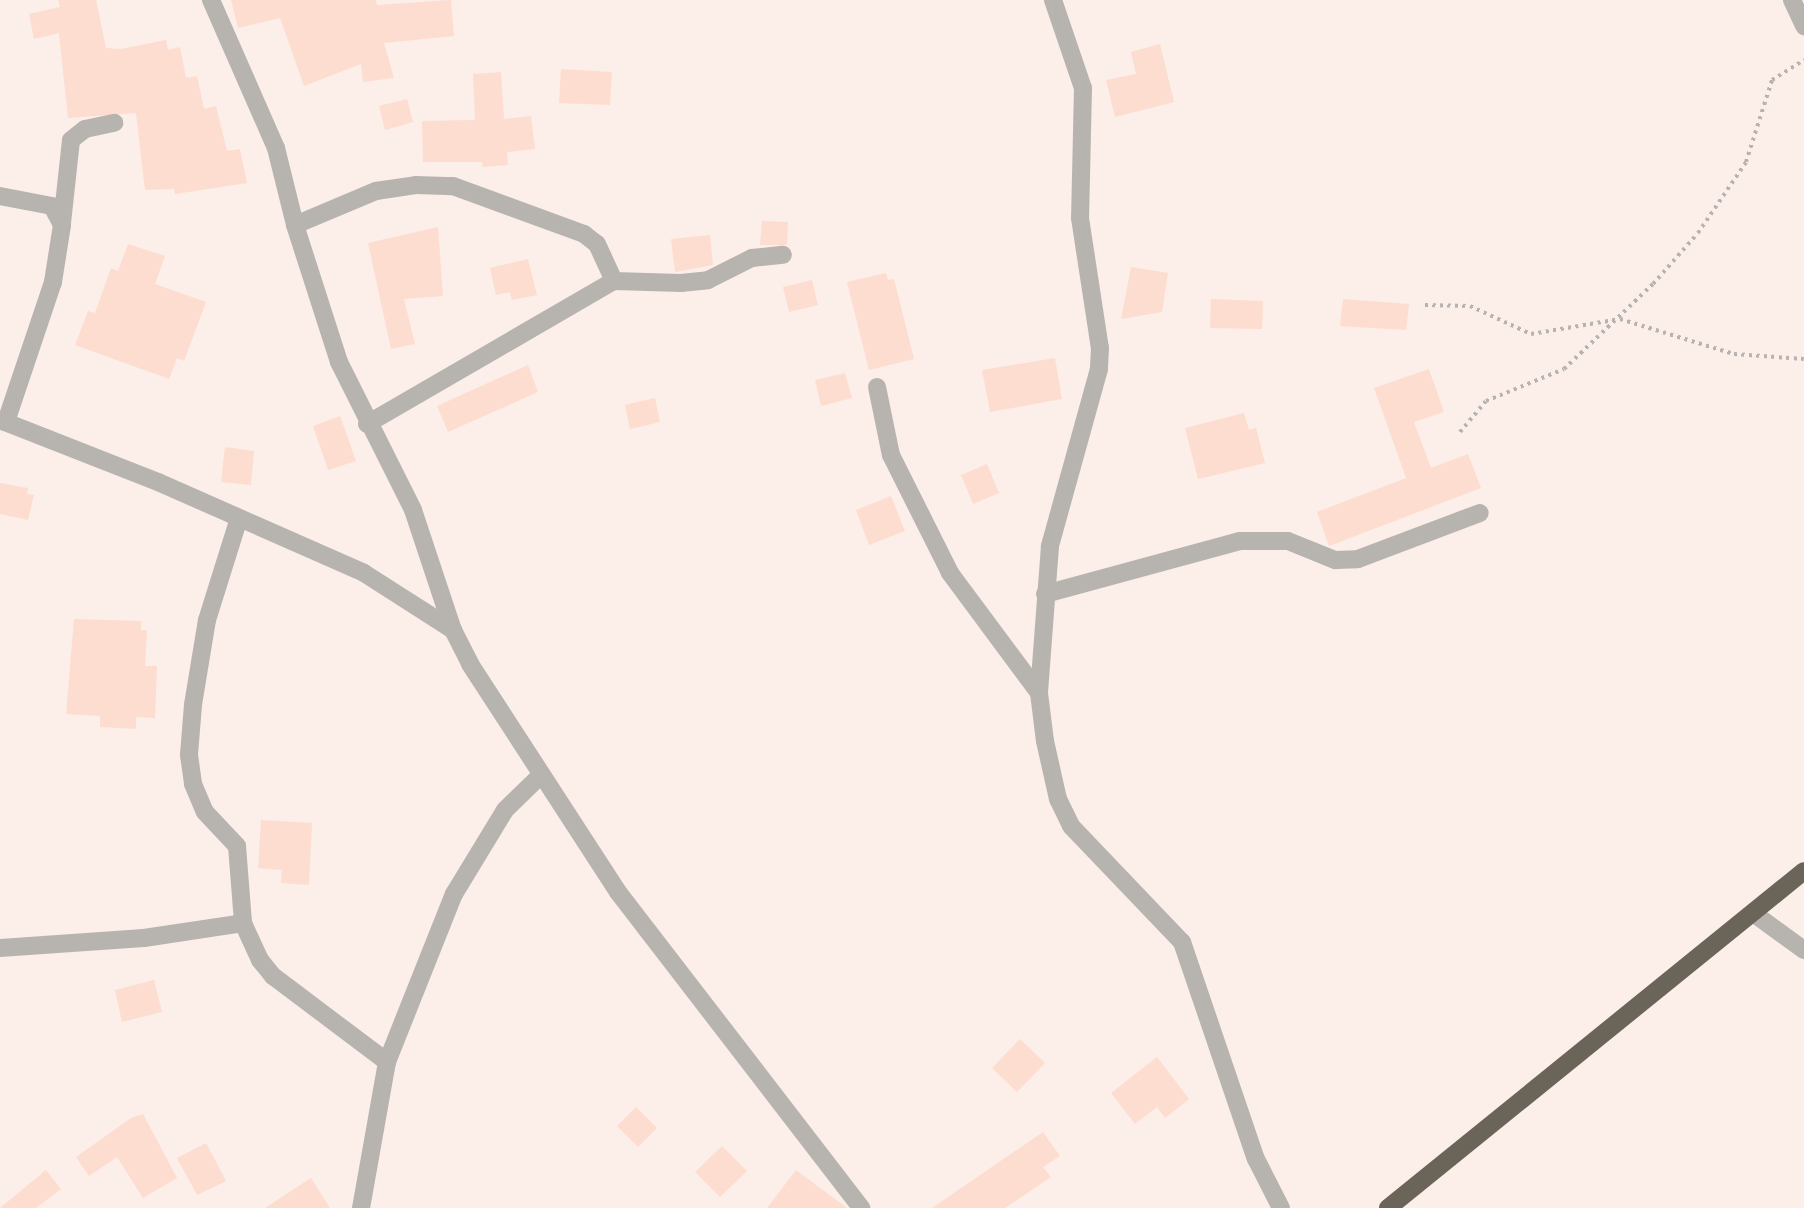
<!DOCTYPE html>
<html>
<head>
<meta charset="utf-8">
<style>
  body { margin:0 }
  #map { position:relative; width:1804px; height:1208px; overflow:hidden; background:#fdfaf9; font-family:"Asap Condensed",sans-serif }
  div>[style] { position:absolute }
  .built>* { inset:0; background:#fceee8 }
  .building>* { inset:0; background:#fdddcf }
  .path>* { height:4px; margin-top:-2px; transform-origin:0; background:repeating-linear-gradient(90deg,#b7b3b2 0 3px,transparent 0 7.5px) }
  .minor>* { height:18px; margin:-9px; padding:0 9px; transform-origin:9px; border-radius:9px; background:#b7b4af }
  .highway>* { height:18px; margin:-9px; padding:0 9px; transform-origin:9px; border-radius:9px; background:#6a6459 }
  span { translate:-50% -50%; white-space:nowrap; text-align:center; line-height:1.15; -webkit-text-stroke:4.5px #fff; paint-order:stroke }
</style>
</head>
<body>
<div id="map">
  <div class="built">
    <div style="clip-path:polygon(0 0,1804px 0,1804px 1208px,0 1208px)"></div>
  </div>
  <div class="building">
    <div style="clip-path:polygon(58px 0,96px 0,106px 48px,121px 49px,166px 40px,168px 50px,180px 47px,186px 78px,197px 76px,204px 109px,216px 106px,227px 151px,240px 149px,247px 183px,175px 194px,174px 189px,145px 190px,136px 113px,68px 118px,59px 33px,34px 39px,29px 14px,60px 7px)"></div>
    <div style="clip-path:polygon(231px 0,376px 0,377px 5px,451px 0,454px 36px,384px 43px,394px 78px,363px 82px,361px 64px,304px 86px,280px 18px,238px 28px)"></div>
    <div style="clip-path:polygon(1160px 44px,1174px 102px,1115px 117px,1106px 80px,1136px 74px,1131px 52px)"></div>
    <div style="clip-path:polygon(561px 69px,612px 72px,610px 105px,559px 103px)"></div>
    <div style="clip-path:polygon(501px 72px,504px 119px,531px 116px,535px 149px,507px 152px,508px 165px,483px 167px,482px 162px,423px 162px,422px 121px,475px 120px,473px 74px)"></div>
    <div style="clip-path:polygon(407px 99px,413px 122px,385px 130px,379px 106px)"></div>
    <div style="clip-path:polygon(762px 221px,788px 222px,787px 245px,760px 245px)"></div>
    <div style="clip-path:polygon(438px 227px,443px 296px,404px 299px,415px 344px,391px 349px,368px 243px)"></div>
    <div style="clip-path:polygon(710px 235px,713px 265px,675px 272px,671px 239px)"></div>
    <div style="clip-path:polygon(128px 244px,165px 256px,155px 284px,206px 302px,184px 361px,177px 358px,169px 379px,75px 345px,88px 311px,95px 313px,111px 268px,118px 271px)"></div>
    <div style="clip-path:polygon(528px 259px,537px 295px,512px 300px,510px 292px,496px 295px,490px 268px)"></div>
    <div style="clip-path:polygon(1131px 267px,1168px 273px,1162px 312px,1121px 319px)"></div>
    <div style="clip-path:polygon(886px 273px,888px 280px,894px 279px,914px 359px,869px 370px,847px 282px)"></div>
    <div style="clip-path:polygon(812px 280px,818px 305px,789px 312px,783px 287px)"></div>
    <div style="clip-path:polygon(1211px 299px,1263px 301px,1262px 329px,1210px 328px)"></div>
    <div style="clip-path:polygon(1343px 299px,1409px 304px,1406px 330px,1340px 326px)"></div>
    <div style="clip-path:polygon(1055px 358px,1062px 399px,990px 412px,982px 370px)"></div>
    <div style="clip-path:polygon(528px 365px,538px 392px,448px 432px,437px 406px)"></div>
    <div style="clip-path:polygon(1429px 369px,1444px 412px,1414px 422px,1431px 468px,1468px 454px,1481px 488px,1329px 546px,1317px 512px,1406px 478px,1374px 388px)"></div>
    <div style="clip-path:polygon(845px 373px,852px 398px,821px 406px,815px 380px)"></div>
    <div style="clip-path:polygon(655px 398px,660px 422px,630px 429px,625px 405px)"></div>
    <div style="clip-path:polygon(1244px 413px,1249px 430px,1256px 428px,1265px 463px,1198px 479px,1185px 428px)"></div>
    <div style="clip-path:polygon(340px 416px,356px 461px,328px 470px,313px 426px)"></div>
    <div style="clip-path:polygon(225px 447px,254px 451px,251px 485px,221px 482px)"></div>
    <div style="clip-path:polygon(987px 464px,999px 493px,973px 504px,961px 475px)"></div>
    <div style="clip-path:polygon(0 483px,28px 488px,27px 494px,34px 495px,28px 520px,0 514px)"></div>
    <div style="clip-path:polygon(891px 496px,905px 531px,869px 545px,856px 510px)"></div>
    <div style="clip-path:polygon(74px 619px,141px 621px,141px 630px,147px 630px,145px 666px,157px 666px,155px 718px,136px 717px,136px 729px,100px 727px,100px 716px,66px 714px)"></div>
    <div style="clip-path:polygon(261px 820px,312px 823px,309px 885px,281px 883px,282px 870px,258px 868px)"></div>
    <div style="clip-path:polygon(154px 980px,162px 1012px,122px 1022px,115px 990px)"></div>
    <div style="clip-path:polygon(1020px 1039px,1045px 1063px,1017px 1092px,992px 1068px)"></div>
    <div style="clip-path:polygon(1157px 1057px,1189px 1099px,1165px 1118px,1157px 1107px,1135px 1124px,1111px 1093px)"></div>
    <div style="clip-path:polygon(636px 1107px,657px 1128px,638px 1147px,617px 1126px)"></div>
    <div style="clip-path:polygon(143px 1114px,177px 1178px,143px 1198px,117px 1157px,89px 1176px,76px 1157px,131px 1118px)"></div>
    <div style="clip-path:polygon(1043px 1132px,1060px 1156px,1043px 1167px,1051px 1177px,1005px 1208px,932px 1208px)"></div>
    <div style="clip-path:polygon(206px 1143px,226px 1181px,197px 1195px,177px 1158px)"></div>
    <div style="clip-path:polygon(722px 1146px,747px 1171px,720px 1197px,695px 1172px)"></div>
    <div style="clip-path:polygon(46px 1170px,61px 1189px,36px 1208px,0 1208px)"></div>
    <div style="clip-path:polygon(796px 1170px,847px 1208px,767px 1208px)"></div>
    <div style="clip-path:polygon(311px 1178px,330px 1208px,265px 1208px)"></div>
  </div>
  <div class="path">
    <div style="left:1425px;top:305px;width:45px;rotate:1.3deg"></div>
    <div style="left:1470px;top:306px;width:67px;rotate:24.7deg"></div>
    <div style="left:1531px;top:334px;width:90px;rotate:-9.6deg"></div>
    <div style="left:1620px;top:319px;width:119px;rotate:17.1deg"></div>
    <div style="left:1734px;top:354px;width:70px;rotate:4.1deg"></div>
    <div style="left:1460px;top:432px;width:40px;rotate:-50deg"></div>
    <div style="left:1486px;top:401px;width:84px;rotate:-22.3deg"></div>
    <div style="left:1564px;top:369px;width:123px;rotate:-43.7deg"></div>
    <div style="left:1653px;top:284px;width:68px;rotate:-48.6deg"></div>
    <div style="left:1698px;top:233px;width:86px;rotate:-55.9deg"></div>
    <div style="left:1746px;top:162px;width:86px;rotate:-72.4deg"></div>
    <div style="left:1772px;top:80px;width:38px;rotate:-32deg"></div>
  </div>
  <div class="minor">
    <div style="left:211px;top:0;width:162px;rotate:66.3deg"></div>
    <div style="left:276px;top:148px;width:79px;rotate:76.1deg"></div>
    <div style="left:295px;top:225px;width:144px;rotate:72.2deg"></div>
    <div style="left:339px;top:362px;width:165px;rotate:63.4deg"></div>
    <div style="left:413px;top:510px;width:126px;rotate:71.6deg"></div>
    <div style="left:453px;top:630px;width:38px;rotate:63deg"></div>
    <div style="left:470px;top:664px;width:272px;rotate:57deg"></div>
    <div style="left:618px;top:892px;width:399px;rotate:52.4deg"></div>
    <div style="left:1053px;top:0;width:93px;rotate:71.2deg"></div>
    <div style="left:1083px;top:88px;width:130px;rotate:91.3deg"></div>
    <div style="left:1080px;top:218px;width:132px;rotate:81.3deg"></div>
    <div style="left:1100px;top:348px;width:21px;rotate:93deg"></div>
    <div style="left:1099px;top:369px;width:184px;rotate:105.5deg"></div>
    <div style="left:1050px;top:546px;width:147px;rotate:94.3deg"></div>
    <div style="left:1039px;top:693px;width:48px;rotate:82.9deg"></div>
    <div style="left:1045px;top:741px;width:59px;rotate:77.4deg"></div>
    <div style="left:1058px;top:799px;width:30px;rotate:64deg"></div>
    <div style="left:1071px;top:826px;width:161px;rotate:46.3deg"></div>
    <div style="left:1182px;top:942px;width:229px;rotate:71.2deg"></div>
    <div style="left:1256px;top:1159px;width:55px;rotate:63deg"></div>
    <div style="left:1792px;top:0;width:29px;rotate:65deg"></div>
    <div style="left:0;top:196px;width:53px;rotate:10.9deg"></div>
    <div style="left:52px;top:206px;width:21px;rotate:62deg"></div>
    <div style="left:62px;top:225px;width:58px;rotate:99deg"></div>
    <div style="left:53px;top:282px;width:148px;rotate:108.6deg"></div>
    <div style="left:62px;top:223px;width:83px;rotate:-83.8deg"></div>
    <div style="left:71px;top:140px;width:18px;rotate:-38deg"></div>
    <div style="left:85px;top:129px;width:30px;rotate:-12deg"></div>
    <div style="left:295px;top:225px;width:88px;rotate:-22.8deg"></div>
    <div style="left:376px;top:191px;width:40px;rotate:-8.5deg"></div>
    <div style="left:416px;top:185px;width:37px;rotate:2deg"></div>
    <div style="left:453px;top:186px;width:140px;rotate:20.1deg"></div>
    <div style="left:584px;top:234px;width:16px;rotate:38deg"></div>
    <div style="left:597px;top:244px;width:41px;rotate:65.3deg"></div>
    <div style="left:877px;top:387px;width:69px;rotate:78.4deg"></div>
    <div style="left:891px;top:455px;width:132px;rotate:63.4deg"></div>
    <div style="left:950px;top:573px;width:149px;rotate:53.4deg"></div>
    <div style="left:0;top:420px;width:170px;rotate:21.4deg"></div>
    <div style="left:158px;top:482px;width:225px;rotate:23.8deg"></div>
    <div style="left:364px;top:573px;width:106px;rotate:32.6deg"></div>
    <div style="left:367px;top:424px;width:285px;rotate:-30.1deg"></div>
    <div style="left:614px;top:281px;width:67px;rotate:1.7deg"></div>
    <div style="left:681px;top:283px;width:27px;rotate:-6deg"></div>
    <div style="left:708px;top:280px;width:49px;rotate:-26.6deg"></div>
    <div style="left:752px;top:258px;width:31px;rotate:-6deg"></div>
    <div style="left:239px;top:518px;width:107px;rotate:107.4deg"></div>
    <div style="left:207px;top:620px;width:86px;rotate:99.4deg"></div>
    <div style="left:193px;top:705px;width:50px;rotate:94.6deg"></div>
    <div style="left:189px;top:755px;width:29px;rotate:82deg"></div>
    <div style="left:193px;top:784px;width:30px;rotate:67deg"></div>
    <div style="left:205px;top:812px;width:47px;rotate:46.7deg"></div>
    <div style="left:237px;top:846px;width:77px;rotate:85.5deg"></div>
    <div style="left:243px;top:923px;width:41px;rotate:65.3deg"></div>
    <div style="left:260px;top:960px;width:21px;rotate:51deg"></div>
    <div style="left:273px;top:976px;width:143px;rotate:37deg"></div>
    <div style="left:1045px;top:594px;width:202px;rotate:-15.2deg"></div>
    <div style="left:1240px;top:541px;width:48px"></div>
    <div style="left:1288px;top:541px;width:51px;rotate:22deg"></div>
    <div style="left:1335px;top:560px;width:23px;rotate:-2deg"></div>
    <div style="left:1358px;top:559px;width:130px;rotate:-20.7deg"></div>
    <div style="left:1753px;top:913px;width:63px;rotate:36deg"></div>
    <div style="left:0;top:948px;width:144px;rotate:-4deg"></div>
    <div style="left:144px;top:938px;width:100px;rotate:-8.6deg"></div>
    <div style="left:361px;top:1208px;width:148px;rotate:-79.9deg"></div>
    <div style="left:387px;top:1062px;width:181px;rotate:-68.3deg"></div>
    <div style="left:454px;top:894px;width:98px;rotate:-58.7deg"></div>
    <div style="left:505px;top:810px;width:50px;rotate:-44.2deg"></div>
  </div>
  <div class="highway">
    <div style="left:1388px;top:1208px;width:535px;rotate:-39.01deg"></div>
  </div>
</div>
</body>
</html>
